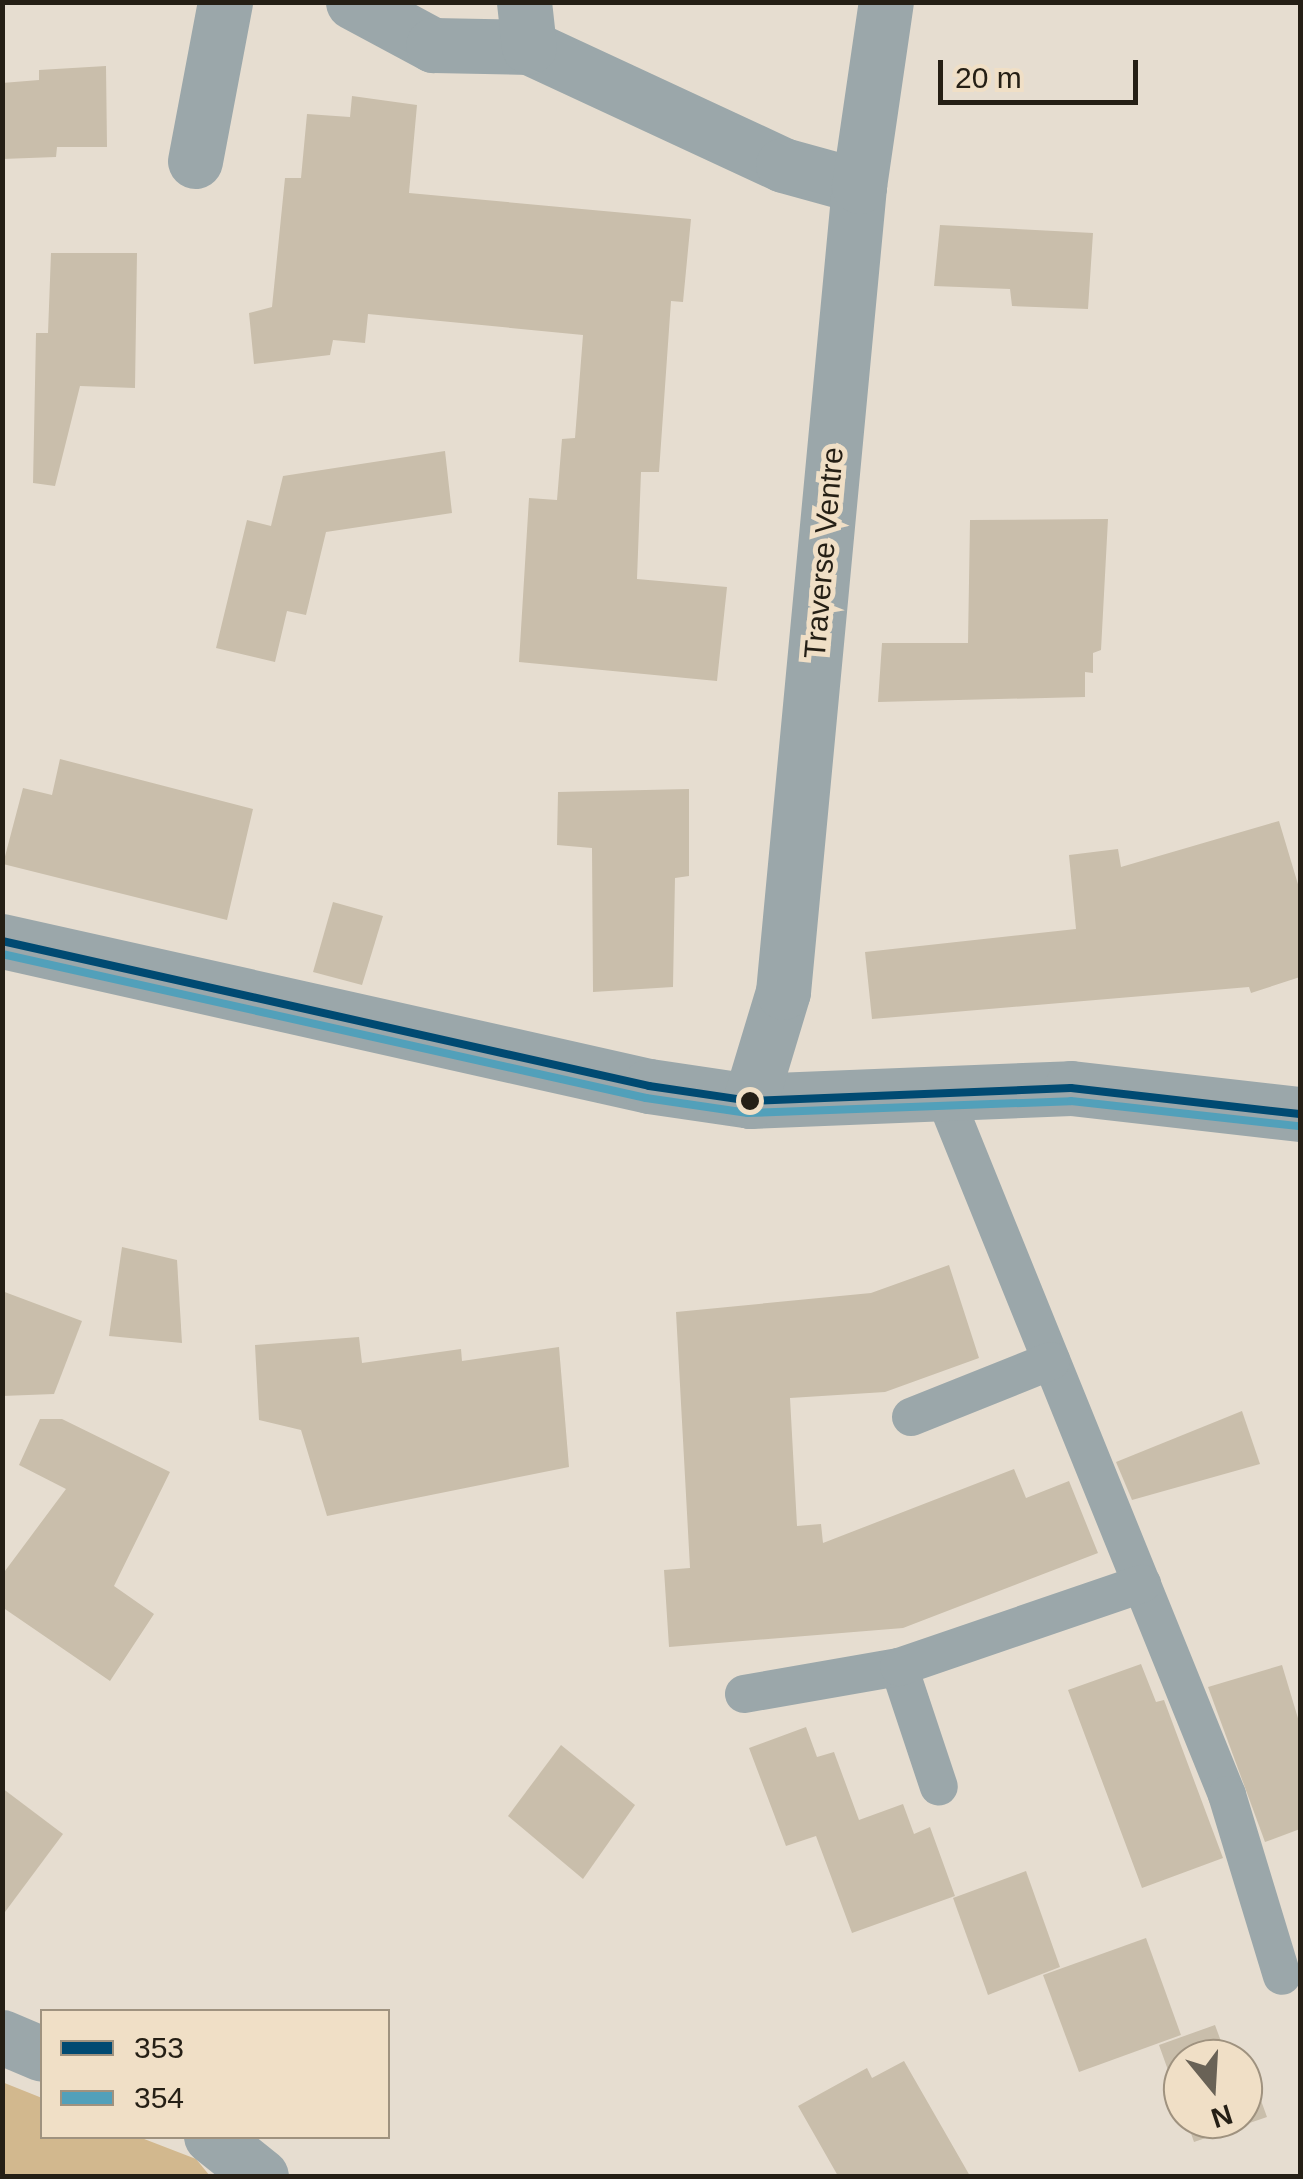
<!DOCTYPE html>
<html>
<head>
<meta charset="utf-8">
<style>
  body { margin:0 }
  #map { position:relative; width:1303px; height:2179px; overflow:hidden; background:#e6ddd0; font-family:Arial,sans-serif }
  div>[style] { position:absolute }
  .forest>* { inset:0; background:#d2b88e }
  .building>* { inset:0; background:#c9beab }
  .service>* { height:38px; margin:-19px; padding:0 19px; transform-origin:19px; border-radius:19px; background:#9ba7aa }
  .minor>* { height:55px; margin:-27.5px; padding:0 27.5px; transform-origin:27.5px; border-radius:27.5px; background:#9ba7aa }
  .bus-1>* { height:8px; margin:-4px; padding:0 4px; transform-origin:4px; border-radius:4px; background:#004a72 }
  .bus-2>* { height:8px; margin:-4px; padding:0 4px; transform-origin:4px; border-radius:4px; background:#52a0ba }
  .dots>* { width:28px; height:28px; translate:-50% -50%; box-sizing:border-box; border:5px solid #f0dfc6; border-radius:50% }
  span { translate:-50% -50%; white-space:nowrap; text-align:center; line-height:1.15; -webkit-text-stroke:10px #f0dfc6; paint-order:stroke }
  .street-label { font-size:30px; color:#251f15 }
  .frame { position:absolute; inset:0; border:5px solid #251f15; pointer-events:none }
  .legend { position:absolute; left:40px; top:2009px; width:350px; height:130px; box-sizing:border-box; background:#f0dfc6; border:2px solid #9f927f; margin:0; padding:12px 18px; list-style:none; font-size:30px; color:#251f15 }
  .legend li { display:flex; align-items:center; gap:20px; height:50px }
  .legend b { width:50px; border:2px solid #9f927f }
  .north { position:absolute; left:1163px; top:2039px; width:100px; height:100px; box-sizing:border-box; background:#f0dfc6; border:2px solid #9f927f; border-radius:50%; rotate:162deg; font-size:28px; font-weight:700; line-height:40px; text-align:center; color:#251f15 }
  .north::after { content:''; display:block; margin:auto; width:35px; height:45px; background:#696256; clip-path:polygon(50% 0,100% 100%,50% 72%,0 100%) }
  .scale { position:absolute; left:938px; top:60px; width:200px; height:45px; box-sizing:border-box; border:5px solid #251f15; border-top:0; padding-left:12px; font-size:30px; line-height:35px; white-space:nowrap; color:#251f15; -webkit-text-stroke:8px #f0dfc6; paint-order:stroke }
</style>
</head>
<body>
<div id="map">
  <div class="forest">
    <div style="clip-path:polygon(2px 2082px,42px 2098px,42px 2136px,139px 2137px,196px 2159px,210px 2176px,3px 2176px)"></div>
  </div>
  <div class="building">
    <div style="clip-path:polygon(106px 66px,107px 147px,57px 147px,56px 157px,2px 159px,2px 83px,39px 80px,39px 70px)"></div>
    <div style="clip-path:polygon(352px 96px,417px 105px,409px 193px,691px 219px,683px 302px,671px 301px,659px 472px,641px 472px,637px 579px,727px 587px,717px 681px,519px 662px,529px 498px,557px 500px,562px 439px,575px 438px,583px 335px,368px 314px,365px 343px,333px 340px,330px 355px,254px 364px,249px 313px,272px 307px,285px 178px,301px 178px,307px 114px,350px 117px)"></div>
    <div style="clip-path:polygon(940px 225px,1093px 233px,1088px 309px,1012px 306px,1010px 289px,934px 286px)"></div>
    <div style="clip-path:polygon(51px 253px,137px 253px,135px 388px,80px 386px,55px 486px,33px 483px,36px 333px,48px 333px)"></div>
    <div style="clip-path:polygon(445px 451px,452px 513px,326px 532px,306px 615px,287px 611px,275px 662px,216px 648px,247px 520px,271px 526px,283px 476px)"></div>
    <div style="clip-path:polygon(1108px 519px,1101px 650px,1093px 653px,1093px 673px,1085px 672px,1085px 697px,878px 702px,882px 643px,968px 643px,970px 520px)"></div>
    <div style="clip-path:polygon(60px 759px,253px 809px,227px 920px,3px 864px,23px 788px,52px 795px)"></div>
    <div style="clip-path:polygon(689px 789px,689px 876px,675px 878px,673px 987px,593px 992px,592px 848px,557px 845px,558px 792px)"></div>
    <div style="clip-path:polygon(1279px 821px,1300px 891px,1300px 977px,1251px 993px,1249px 987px,872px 1019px,865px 952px,1076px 929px,1069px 855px,1118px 849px,1121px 867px)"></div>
    <div style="clip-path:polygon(333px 902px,383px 916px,362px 985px,313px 972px)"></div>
    <div style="clip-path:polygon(122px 1247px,177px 1260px,182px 1343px,109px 1336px)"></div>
    <div style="clip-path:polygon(949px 1265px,979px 1358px,885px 1392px,790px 1398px,797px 1526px,821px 1524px,823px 1543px,1014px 1469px,1026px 1498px,1069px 1481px,1098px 1553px,903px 1628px,669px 1647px,664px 1570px,690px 1568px,676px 1312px,871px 1293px)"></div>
    <div style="clip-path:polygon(2px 1291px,82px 1321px,54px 1394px,2px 1396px)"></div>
    <div style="clip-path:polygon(359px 1337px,362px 1363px,461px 1349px,462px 1361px,559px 1347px,569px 1467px,327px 1516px,301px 1430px,259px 1420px,255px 1345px)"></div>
    <div style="clip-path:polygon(1242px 1411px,1260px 1464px,1132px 1500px,1116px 1462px)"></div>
    <div style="clip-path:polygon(40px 1419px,62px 1419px,170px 1472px,114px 1586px,154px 1614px,110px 1681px,2px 1607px,2px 1575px,66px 1489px,19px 1465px)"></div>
    <div style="clip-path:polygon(1141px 1664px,1156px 1702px,1164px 1700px,1223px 1858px,1142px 1888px,1068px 1690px)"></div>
    <div style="clip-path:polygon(1282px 1665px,1300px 1725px,1300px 1829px,1265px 1842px,1208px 1687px)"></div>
    <div style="clip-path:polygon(806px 1727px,817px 1757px,834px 1752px,859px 1820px,903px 1804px,914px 1834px,930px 1827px,955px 1896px,852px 1933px,816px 1836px,786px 1846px,749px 1748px)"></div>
    <div style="clip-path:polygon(561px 1745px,635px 1805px,583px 1879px,508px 1816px)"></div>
    <div style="clip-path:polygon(2px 1788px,63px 1834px,2px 1916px)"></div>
    <div style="clip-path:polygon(1026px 1871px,1060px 1967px,988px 1995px,953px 1898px)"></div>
    <div style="clip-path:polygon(1146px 1938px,1181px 2035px,1079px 2072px,1043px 1975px)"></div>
    <div style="clip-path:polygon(1215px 2025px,1226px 2055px,1242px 2048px,1267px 2117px,1194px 2142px,1186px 2119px,1243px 2119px,1243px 2059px,1183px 2059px,1183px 2112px,1159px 2045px)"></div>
    <div style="clip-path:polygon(904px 2061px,970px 2176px,838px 2176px,798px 2106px,867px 2068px,872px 2078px)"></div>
  </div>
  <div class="service">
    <div style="left:943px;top:1093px;width:757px;rotate:67.97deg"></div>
    <div style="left:1227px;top:1795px;width:189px;rotate:73.1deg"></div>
    <div style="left:911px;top:1417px;width:151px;rotate:-21.8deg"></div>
    <div style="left:899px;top:1667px;width:126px;rotate:71.6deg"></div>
    <div style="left:744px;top:1694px;width:157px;rotate:-9.9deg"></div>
    <div style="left:899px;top:1667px;width:257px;rotate:-18.9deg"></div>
  </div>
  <div class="minor">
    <div style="left:353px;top:2px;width:91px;rotate:28.3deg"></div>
    <div style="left:433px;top:45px;width:96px;rotate:1.2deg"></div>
    <div style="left:529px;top:47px;width:280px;rotate:24.9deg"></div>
    <div style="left:783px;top:165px;width:79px;rotate:15.4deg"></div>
    <div style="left:524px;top:2px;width:45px;rotate:83.7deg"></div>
    <div style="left:195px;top:161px;width:162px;rotate:-79.3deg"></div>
    <div style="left:2px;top:941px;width:663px;rotate:12.63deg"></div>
    <div style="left:649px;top:1086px;width:102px;rotate:8.4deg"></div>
    <div style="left:750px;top:1101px;width:321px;rotate:-2.3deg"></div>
    <div style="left:1071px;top:1088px;width:230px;rotate:6.5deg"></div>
    <div style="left:750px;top:1101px;width:114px;rotate:-73.2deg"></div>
    <div style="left:783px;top:992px;width:810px;rotate:-84.61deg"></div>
    <div style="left:859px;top:186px;width:186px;rotate:-81.7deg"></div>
    <div style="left:2px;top:2037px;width:43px;rotate:23deg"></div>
    <div style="left:211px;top:2136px;width:64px;rotate:38.7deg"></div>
  </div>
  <div class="bus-1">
    <div style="left:2px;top:941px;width:663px;rotate:12.63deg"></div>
    <div style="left:649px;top:1086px;width:102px;rotate:8.4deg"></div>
    <div style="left:750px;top:1101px;width:321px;rotate:-2.3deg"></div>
    <div style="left:1071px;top:1088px;width:230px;rotate:6.5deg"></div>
  </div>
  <div class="bus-2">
    <div style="left:2px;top:954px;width:660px;rotate:12.6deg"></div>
    <div style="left:646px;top:1098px;width:103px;rotate:8.4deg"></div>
    <div style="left:748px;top:1113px;width:323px;rotate:-2.1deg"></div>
    <div style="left:1071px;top:1101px;width:229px;rotate:6.3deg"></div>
  </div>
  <div class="dots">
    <div style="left:750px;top:1101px;background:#251f15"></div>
  </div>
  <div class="street-label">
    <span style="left:824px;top:553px;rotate:-85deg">Traverse Ventre</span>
  </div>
  <div class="frame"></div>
  <ul class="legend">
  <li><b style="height:12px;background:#004a72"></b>353</li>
  <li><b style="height:12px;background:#52a0ba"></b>354</li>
  </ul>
  <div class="north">N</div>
  <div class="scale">20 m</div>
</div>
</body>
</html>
